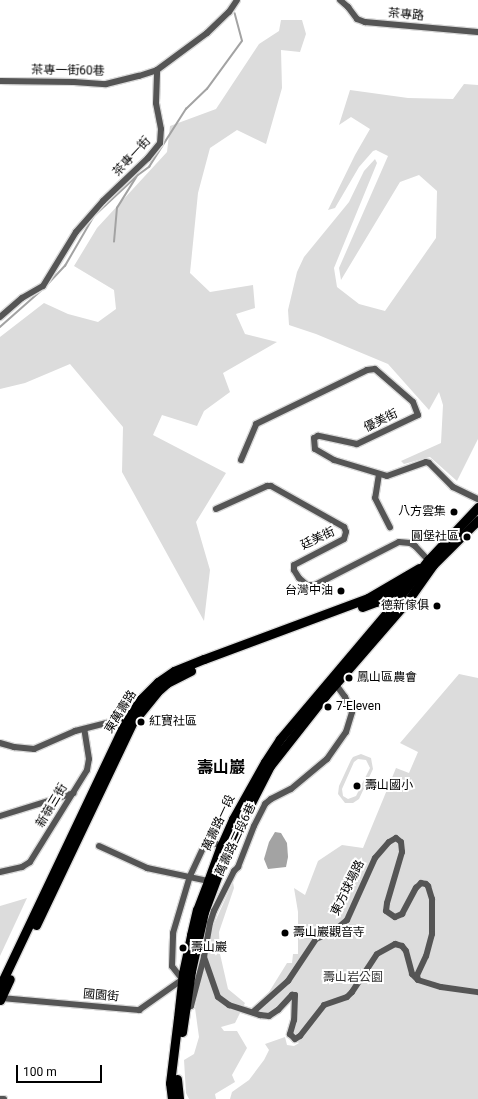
<!DOCTYPE html>
<html>
<head>
<meta charset="utf-8">
<style>
  body { margin:0 }
  #map { position:relative; width:478px; height:1099px; overflow:hidden; background:#fff; font-family:Roboto,"Noto Sans TC",sans-serif }
  div>[style] { position:absolute }
  .green>* { inset:0; background:#dcdcdc }
  .water>* { inset:0; background:#a3a3a3 }
  .stream>* { height:1.5px; margin:-0.75px; padding:0 0.75px; transform-origin:0.75px; border-radius:0.75px; background:#a3a3a3 }
  .roads { filter:drop-shadow(1px 0 #dbdbdb) drop-shadow(-1px 0 #dbdbdb) drop-shadow(0 1px #dbdbdb) drop-shadow(0 -1px #dbdbdb) }
  .street>* { height:6px; margin:-3px; padding:0 3px; transform-origin:3px; border-radius:3px; background:#555 }
  .primary>* { height:9px; margin:-4.5px; padding:0 4.5px; transform-origin:4.5px; border-radius:4.5px; background:#000 }
  .dots>* { width:11px; height:11px; translate:-50% -50%; box-sizing:border-box; border:2px solid #fff; border-radius:50% }
  span { translate:-50% -50%; white-space:nowrap; text-align:center; line-height:1.15; -webkit-text-stroke:4px #fff; paint-order:stroke }
  .street-label { font-size:12px; color:#000 }
  .poi-label { font-size:12px; color:#000 }
  .right { translate:-100% -50%; text-align:right }
  .left { translate:0 -50%; text-align:left }
  .park-label { font-size:12px; color:#333 }
  .district-label { font-size:16px; color:#000; font-weight:700 }
  .scale { position:absolute; left:16px; top:1065px; width:86px; height:18px; box-sizing:border-box; border:2px solid #000; border-top:0; padding-left:5px; font-size:12px; line-height:14px; white-space:nowrap; color:#000; -webkit-text-stroke:3px #fff; paint-order:stroke }
</style>
</head>
<body>
<div id="map">
  <div class="green">
    <div style="clip-path:polygon(281px 20px,302px 20px,306px 34px,300px 52px,281px 50px,282px 88px,266px 144px,237px 130px,210px 148px,198px 193px,190px 273px,210px 292px,253px 285px,255px 308px,236px 314px,245px 334px,277px 342px,223px 373px,230px 392px,204px 411px,197px 426px,162px 415px,153px 435px,226px 473px,196px 522px,210px 570px,204px 621px,122px 472px,123px 427px,70px 364px,25px 383px,0 389px,0 337px,44px 303px,68px 314px,98px 322px,116px 309px,114px 290px,74px 266px,97px 228px,167px 152px,170px 126px,216px 109px,259px 44px,279px 31px)"></div>
    <div style="clip-path:polygon(464px 84px,478px 85px,478px 439px,457px 481px,430px 457px,404px 464px,401px 461px,441px 443px,443px 405px,439px 392px,429px 410px,388px 364px,316px 334px,289px 325px,288px 310px,297px 272px,304px 257px,349px 202px,364px 171px,375px 159px,377px 163px,334px 268px,337px 287px,359px 304px,385px 311px,436px 238px,437px 191px,419px 175px,400px 182px,341px 280px,339px 268px,388px 156px,376px 150px,373px 151px,359px 167px,335px 208px,328px 210px,355px 155px,370px 129px,351px 117px,339px 125px,350px 90px,408px 98px,453px 99px)"></div>
    <div style="clip-path:polygon(459px 674px,478px 678px,478px 1099px,230px 1099px,232px 1092px,249px 1080px,264px 1060px,269px 1050px,265px 1044px,285px 1037px,287px 1045px,294px 1046px,299px 1043px,291px 1037px,296px 996px,273px 1014px,256px 1013px,287px 963px,292px 963px,293px 954px,298px 954px,298px 912px,294px 888px,305px 895px,318px 861px,342px 845px,363px 848px,396px 768px,409px 773px,418px 752px,400px 743px)"></div>
    <div style="clip-path:polygon(evenodd,361px 754px,371px 758px,373px 769px,359px 799px,353px 803px,345px 803px,338px 794px,339px 786px,351px 760px,353px 757px,361px 754px,358px 759px,366px 760px,370px 768px,356px 796px,348px 799px,343px 796px,342px 789px,354px 762px,358px 759px)"></div>
    <div style="clip-path:polygon(233px 882px,234px 888px,219px 932px,220px 954px,228px 989px,245px 1003px,235px 1023px,221px 1027px,224px 1031px,237px 1031px,247px 1048px,232px 1075px,235px 1082px,215px 1094px,216px 1099px,189px 1099px,186px 1093px,184px 1060px,194px 1054px,199px 1037px,195px 1008px,214px 924px)"></div>
    <div style="clip-path:polygon(27px 898px,0 956px,0 906px)"></div>
  </div>
  <div class="water">
    <div style="clip-path:polygon(275px 832px,281px 833px,287px 843px,288px 857px,286px 867px,268px 869px,264px 859px,269px 842px)"></div>
  </div>
  <div class="stream">
    <div style="left:114px;top:242px;width:34px;rotate:-85deg"></div>
    <div style="left:117px;top:208px;width:39px;rotate:-58deg"></div>
    <div style="left:138px;top:175px;width:14px;rotate:-36deg"></div>
    <div style="left:149px;top:167px;width:69px;rotate:-57.5deg"></div>
    <div style="left:186px;top:109px;width:29px;rotate:-44deg"></div>
    <div style="left:207px;top:89px;width:59px;rotate:-53.9deg"></div>
    <div style="left:242px;top:41px;width:28px;rotate:-105deg"></div>
    <div style="left:48px;top:284px;width:25px;rotate:-47deg"></div>
    <div style="left:65px;top:266px;width:58px;rotate:-59.9deg"></div>
    <div style="left:94px;top:216px;width:57px;rotate:-42.9deg"></div>
    <div style="left:0;top:327px;width:56px;rotate:-41.4deg"></div>
  </div>
  <div class="roads">
    <div class="street">
      <div style="left:340px;top:0;width:11px;rotate:41deg"></div>
      <div style="left:348px;top:7px;width:15px;rotate:53deg"></div>
      <div style="left:357px;top:19px;width:9px;rotate:21deg"></div>
      <div style="left:365px;top:22px;width:113px;rotate:5.1deg"></div>
      <div style="left:0;top:81px;width:74px;rotate:0.8deg"></div>
      <div style="left:74px;top:82px;width:32px;rotate:4deg"></div>
      <div style="left:106px;top:84px;width:34px;rotate:-14deg"></div>
      <div style="left:139px;top:76px;width:19px;rotate:-18deg"></div>
      <div style="left:157px;top:70px;width:62px;rotate:-36.5deg"></div>
      <div style="left:207px;top:33px;width:30px;rotate:-44deg"></div>
      <div style="left:229px;top:12px;width:14px;rotate:-56deg"></div>
      <div style="left:0;top:317px;width:29px;rotate:-41deg"></div>
      <div style="left:22px;top:298px;width:24px;rotate:-30deg"></div>
      <div style="left:43px;top:286px;width:63px;rotate:-58.6deg"></div>
      <div style="left:76px;top:232px;width:41px;rotate:-48.9deg"></div>
      <div style="left:103px;top:201px;width:62px;rotate:-43.7deg"></div>
      <div style="left:148px;top:158px;width:19px;rotate:-51deg"></div>
      <div style="left:160px;top:143px;width:14px;rotate:-86deg"></div>
      <div style="left:161px;top:129px;width:26px;rotate:-101deg"></div>
      <div style="left:156px;top:103px;width:33px;rotate:-88deg"></div>
      <div style="left:241px;top:460px;width:39px;rotate:-67deg"></div>
      <div style="left:256px;top:424px;width:123px;rotate:-25.9deg"></div>
      <div style="left:367px;top:370px;width:8px;rotate:-7deg"></div>
      <div style="left:375px;top:369px;width:50px;rotate:41deg"></div>
      <div style="left:413px;top:402px;width:14px;rotate:69deg"></div>
      <div style="left:418px;top:415px;width:68px;rotate:154.6deg"></div>
      <div style="left:357px;top:444px;width:40px;rotate:-168deg"></div>
      <div style="left:318px;top:436px;width:4px;rotate:153deg"></div>
      <div style="left:314px;top:438px;width:11px;rotate:85deg"></div>
      <div style="left:315px;top:449px;width:22px;rotate:30deg"></div>
      <div style="left:334px;top:460px;width:55px;rotate:16.8deg"></div>
      <div style="left:387px;top:476px;width:41px;rotate:-19.7deg"></div>
      <div style="left:426px;top:462px;width:3px;rotate:18deg"></div>
      <div style="left:429px;top:463px;width:34px;rotate:45deg"></div>
      <div style="left:453px;top:487px;width:28px;rotate:26deg"></div>
      <div style="left:379px;top:474px;width:24px;rotate:99deg"></div>
      <div style="left:375px;top:498px;width:33px;rotate:63deg"></div>
      <div style="left:216px;top:509px;width:56px;rotate:-24.3deg"></div>
      <div style="left:267px;top:486px;width:4px"></div>
      <div style="left:271px;top:486px;width:84px;rotate:29.3deg"></div>
      <div style="left:344px;top:527px;width:5px;rotate:68deg"></div>
      <div style="left:346px;top:532px;width:7px;rotate:106deg"></div>
      <div style="left:344px;top:539px;width:56px;rotate:152.5deg"></div>
      <div style="left:294px;top:565px;width:5px;rotate:90deg"></div>
      <div style="left:294px;top:570px;width:9px;rotate:58deg"></div>
      <div style="left:299px;top:578px;width:11px;rotate:41deg"></div>
      <div style="left:307px;top:585px;width:8px"></div>
      <div style="left:315px;top:585px;width:94px;rotate:-27.1deg"></div>
      <div style="left:399px;top:542px;width:11px;rotate:5deg"></div>
      <div style="left:410px;top:543px;width:6px;rotate:31deg"></div>
      <div style="left:415px;top:546px;width:23px;rotate:47deg"></div>
      <div style="left:0;top:743px;width:15px;rotate:16deg"></div>
      <div style="left:14px;top:747px;width:20px;rotate:6deg"></div>
      <div style="left:34px;top:749px;width:45px;rotate:-23.7deg"></div>
      <div style="left:75px;top:731px;width:40px;rotate:-14.4deg"></div>
      <div style="left:114px;top:721px;width:14px;rotate:4deg"></div>
      <div style="left:0;top:816px;width:77px;rotate:-17.3deg"></div>
      <div style="left:99px;top:846px;width:53px;rotate:24.6deg"></div>
      <div style="left:147px;top:868px;width:62px;rotate:12deg"></div>
      <div style="left:0;top:872px;width:23px;rotate:-13deg"></div>
      <div style="left:22px;top:867px;width:9px;rotate:-32deg"></div>
      <div style="left:30px;top:862px;width:108px;rotate:-58.2deg"></div>
      <div style="left:87px;top:770px;width:11px;rotate:-80deg"></div>
      <div style="left:89px;top:759px;width:30px;rotate:-99deg"></div>
      <div style="left:204px;top:957px;width:42px;rotate:70.7deg"></div>
      <div style="left:218px;top:997px;width:14px;rotate:36deg"></div>
      <div style="left:229px;top:1005px;width:33px;rotate:18deg"></div>
      <div style="left:260px;top:1015px;width:9px;rotate:6deg"></div>
      <div style="left:269px;top:1016px;width:11px;rotate:-34deg"></div>
      <div style="left:278px;top:1010px;width:21px;rotate:-47deg"></div>
      <div style="left:292px;top:995px;width:3px"></div>
      <div style="left:295px;top:995px;width:25px;rotate:92deg"></div>
      <div style="left:294px;top:1020px;width:15px;rotate:106deg"></div>
      <div style="left:290px;top:1034px;width:7px;rotate:45deg"></div>
      <div style="left:295px;top:1039px;width:6px;rotate:-31deg"></div>
      <div style="left:300px;top:1036px;width:39px;rotate:-52deg"></div>
      <div style="left:324px;top:1005px;width:24px;rotate:-19deg"></div>
      <div style="left:347px;top:997px;width:7px;rotate:-45deg"></div>
      <div style="left:352px;top:992px;width:45px;rotate:-56.7deg"></div>
      <div style="left:377px;top:954px;width:21px;rotate:-29deg"></div>
      <div style="left:395px;top:944px;width:7px;rotate:16deg"></div>
      <div style="left:402px;top:946px;width:6px;rotate:51deg"></div>
      <div style="left:406px;top:951px;width:24px;rotate:75deg"></div>
      <div style="left:412px;top:974px;width:8px;rotate:45deg"></div>
      <div style="left:418px;top:980px;width:24px;rotate:17deg"></div>
      <div style="left:441px;top:987px;width:37px;rotate:8deg"></div>
      <div style="left:182px;top:979px;width:16px;rotate:-128deg"></div>
      <div style="left:172px;top:966px;width:33px;rotate:-88deg"></div>
      <div style="left:173px;top:933px;width:59px;rotate:-73.4deg"></div>
      <div style="left:190px;top:876px;width:40px;rotate:-65deg"></div>
      <div style="left:207px;top:840px;width:15px;rotate:23deg"></div>
      <div style="left:1px;top:998px;width:139px;rotate:5deg"></div>
      <div style="left:139px;top:1010px;width:54px;rotate:-35.2deg"></div>
      <div style="left:184px;top:1010px;width:8px;rotate:-30deg"></div>
      <div style="left:191px;top:1006px;width:51px;rotate:-75.1deg"></div>
      <div style="left:204px;top:957px;width:35px;rotate:-80deg"></div>
      <div style="left:210px;top:923px;width:13px;rotate:-72deg"></div>
      <div style="left:214px;top:911px;width:45px;rotate:-63.4deg"></div>
      <div style="left:234px;top:871px;width:6px;rotate:-45deg"></div>
      <div style="left:238px;top:867px;width:44px;rotate:-68.7deg"></div>
      <div style="left:254px;top:826px;width:25px;rotate:-63deg"></div>
      <div style="left:265px;top:804px;width:8px;rotate:-40deg"></div>
      <div style="left:271px;top:799px;width:22px;rotate:-27deg"></div>
      <div style="left:291px;top:789px;width:47px;rotate:-39.8deg"></div>
      <div style="left:327px;top:759px;width:33px;rotate:-55deg"></div>
      <div style="left:346px;top:732px;width:21px;rotate:-73deg"></div>
      <div style="left:352px;top:712px;width:17px;rotate:-115deg"></div>
      <div style="left:345px;top:697px;width:19px;rotate:-126deg"></div>
      <div style="left:253px;top:1012px;width:47px;rotate:-41.5deg"></div>
      <div style="left:288px;top:981px;width:50px;rotate:-56.3deg"></div>
      <div style="left:316px;top:939px;width:20px;rotate:-24deg"></div>
      <div style="left:334px;top:931px;width:17px;rotate:-40deg"></div>
      <div style="left:347px;top:920px;width:68px;rotate:-65.7deg"></div>
      <div style="left:375px;top:858px;width:21px;rotate:-49deg"></div>
      <div style="left:389px;top:842px;width:8px;rotate:-30deg"></div>
      <div style="left:396px;top:838px;width:6px;rotate:39deg"></div>
      <div style="left:401px;top:842px;width:10px;rotate:84deg"></div>
      <div style="left:402px;top:852px;width:53px;rotate:106.4deg"></div>
      <div style="left:387px;top:903px;width:8px;rotate:97deg"></div>
      <div style="left:386px;top:911px;width:11px;rotate:34deg"></div>
      <div style="left:395px;top:917px;width:8px;rotate:-23deg"></div>
      <div style="left:402px;top:914px;width:30px;rotate:-62deg"></div>
      <div style="left:416px;top:888px;width:7px;rotate:-45deg"></div>
      <div style="left:421px;top:883px;width:5px;rotate:11deg"></div>
      <div style="left:426px;top:884px;width:3px;rotate:45deg"></div>
      <div style="left:428px;top:886px;width:14px;rotate:73deg"></div>
      <div style="left:432px;top:899px;width:35px;rotate:90deg"></div>
      <div style="left:432px;top:934px;width:23px;rotate:105deg"></div>
      <div style="left:426px;top:956px;width:21px;rotate:115deg"></div>
      <div style="left:417px;top:975px;width:5px;rotate:79deg"></div>
      <div style="left:0;top:1099px;width:4px"></div>
    </div>
    <div class="primary">
      <div style="left:362px;top:607px;width:15px;rotate:-20deg"></div>
      <div style="left:376px;top:602px;width:39px;rotate:-31deg"></div>
      <div style="left:36px;top:925px;width:225px;rotate:-64.5deg"></div>
      <div style="left:133px;top:722px;width:38px;rotate:-51deg"></div>
      <div style="left:157px;top:692px;width:13px;rotate:-42deg"></div>
      <div style="left:167px;top:683px;width:27px;rotate:-27deg"></div>
      <div style="left:0;top:986px;width:293px;rotate:-64.6deg"></div>
      <div style="left:126px;top:721px;width:27px;rotate:-56deg"></div>
      <div style="left:141px;top:699px;width:24px;rotate:-45deg"></div>
      <div style="left:158px;top:682px;width:19px;rotate:-35deg"></div>
      <div style="left:174px;top:671px;width:32px;rotate:-22deg"></div>
      <div style="left:204px;top:659px;width:175px;rotate:-20.4deg"></div>
      <div style="left:368px;top:598px;width:59px;rotate:-30.5deg"></div>
      <div style="left:0;top:1000px;width:23px;rotate:-65deg"></div>
      <div style="left:182px;top:1032px;width:62px;rotate:-81.6deg"></div>
      <div style="left:191px;top:971px;width:60px;rotate:-77.6deg"></div>
      <div style="left:204px;top:912px;width:66px;rotate:-69.6deg"></div>
      <div style="left:227px;top:850px;width:94px;rotate:-62.9deg"></div>
      <div style="left:270px;top:766px;width:89px;rotate:-51.8deg"></div>
      <div style="left:325px;top:696px;width:128px;rotate:-49.1deg"></div>
      <div style="left:409px;top:599px;width:42px;rotate:-54.8deg"></div>
      <div style="left:433px;top:565px;width:64px;rotate:-45deg"></div>
      <div style="left:177px;top:1079px;width:20px;rotate:84deg"></div>
      <div style="left:172px;top:1099px;width:16px;rotate:-97deg"></div>
      <div style="left:170px;top:1083px;width:65px;rotate:-83deg"></div>
      <div style="left:178px;top:1018px;width:45px;rotate:-83.7deg"></div>
      <div style="left:183px;top:973px;width:39px;rotate:-78deg"></div>
      <div style="left:191px;top:935px;width:26px;rotate:-77deg"></div>
      <div style="left:197px;top:910px;width:31px;rotate:-69deg"></div>
      <div style="left:208px;top:881px;width:37px;rotate:-70deg"></div>
      <div style="left:221px;top:846px;width:30px;rotate:-66deg"></div>
      <div style="left:233px;top:819px;width:65px;rotate:-60.7deg"></div>
      <div style="left:265px;top:762px;width:27px;rotate:-57deg"></div>
      <div style="left:280px;top:739px;width:170px;rotate:-49.8deg"></div>
      <div style="left:390px;top:609px;width:62px;rotate:-52.2deg"></div>
      <div style="left:428px;top:560px;width:73px;rotate:-46.7deg"></div>
    </div>
  </div>
  <div class="dots">
    <div style="left:454px;top:512px;background:#000"></div>
    <div style="left:467px;top:537px;background:#000"></div>
    <div style="left:341px;top:591px;background:#000"></div>
    <div style="left:437px;top:606px;background:#000"></div>
    <div style="left:349px;top:678px;background:#000"></div>
    <div style="left:328px;top:707px;background:#000"></div>
    <div style="left:141px;top:722px;background:#000"></div>
    <div style="left:357px;top:786px;background:#000"></div>
    <div style="left:285px;top:933px;background:#000"></div>
    <div style="left:183px;top:948px;background:#000"></div>
  </div>
  <div class="street-label">
    <span style="left:406px;top:15px;rotate:5deg">茶專路</span>
    <span style="left:68px;top:71px;rotate:1deg">茶專一街60巷</span>
    <span style="left:132px;top:157px;rotate:-47deg">茶專一街</span>
    <span style="left:381px;top:421px;rotate:-26deg">優美街</span>
    <span style="left:318px;top:539px;rotate:-25deg">廷美街</span>
    <span style="left:121px;top:712px;rotate:-58deg">東萬壽路</span>
    <span style="left:52px;top:806px;rotate:-59deg">新嶺三街</span>
    <span style="left:219px;top:823px;rotate:-65deg">萬壽路一段</span>
    <span style="left:236px;top:840px;rotate:-65deg">萬壽路二段6巷</span>
    <span style="left:348px;top:888px;rotate:-64deg">東方球場路</span>
    <span style="left:101px;top:996px;rotate:5deg">國園街</span>
  </div>
  <div class="poi-label">
    <span class="right" style="left:446px;top:512px">八方雲集</span>
    <span class="right" style="left:459px;top:537px">圓堡社區</span>
    <span class="right" style="left:333px;top:591px">台灣中油</span>
    <span class="right" style="left:429px;top:606px">德新傢俱</span>
    <span class="left" style="left:357px;top:678px">鳳山區農會</span>
    <span class="left" style="left:336px;top:707px">7-Eleven</span>
    <span class="left" style="left:149px;top:722px">紅寶社區</span>
    <span class="left" style="left:365px;top:786px">壽山國小</span>
    <span class="left" style="left:293px;top:933px">壽山巖觀音寺</span>
    <span class="left" style="left:191px;top:948px">壽山巖</span>
  </div>
  <div class="park-label">
    <span style="left:353px;top:978px">壽山岩公園</span>
  </div>
  <div class="district-label">
    <span style="left:221px;top:768px">壽山巖</span>
  </div>
  <div class="scale">100 m</div>
</div>
</body>
</html>
